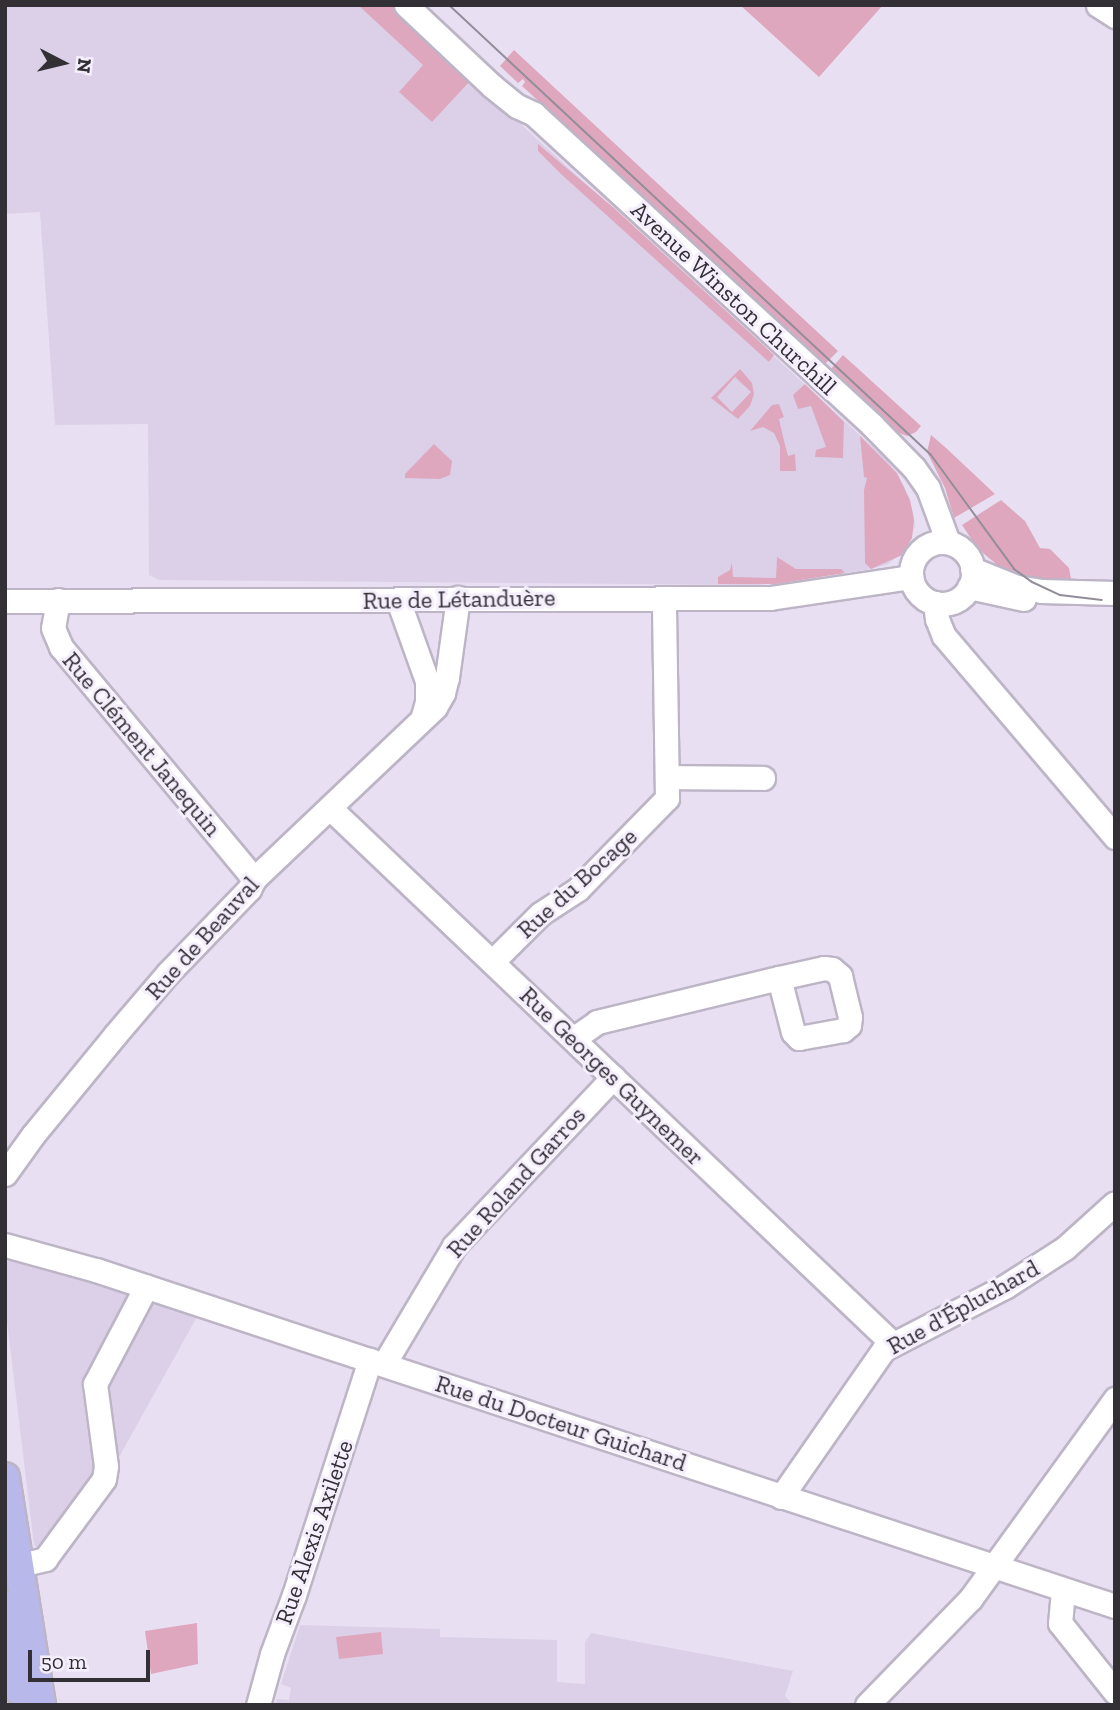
<!DOCTYPE html>
<html>
<head>
<meta charset="utf-8">
<style>
  body { margin:0 }
  #map { position:relative; width:1120px; height:1710px; overflow:hidden; background:#e8e0f2; font-family:"Zilla Slab",serif }
  div>[style] { position:absolute }
  .built>* { inset:0; background:#dbd0e8 }
  .green>* { inset:0; background:#dfa7be }
  .roads { filter:drop-shadow(2px 0 #bdb5c6) drop-shadow(-2px 0 #bdb5c6) drop-shadow(0 2px #bdb5c6) drop-shadow(0 -2px #bdb5c6) }
  .minor>* { height:23px; margin:-11.5px; padding:0 11.5px; transform-origin:11.5px; border-radius:11.5px; background:#fff }
  .minor>.ring { margin:-11.5px; padding:0; box-sizing:content-box; background:none; border:23px solid #fff; border-radius:50% }
  .major>* { height:28px; margin:-14px; padding:0 14px; transform-origin:14px; border-radius:14px; background:#b8b8ea }
  .tram>* { height:2px; margin:-1px; padding:0 1px; transform-origin:1px; border-radius:1px; background:#928d99 }
  span { translate:-50% -50%; white-space:nowrap; text-align:center; line-height:1.15; -webkit-text-stroke:6px #f5eefc; paint-order:stroke }
  .street-label { font-size:24px; color:#322f35 }
  .frame { position:absolute; inset:0; border:7px solid #322f35; pointer-events:none }
  .north { position:absolute; left:28px; top:28px; width:70px; height:70px; -webkit-text-stroke:5px #f5eefc; paint-order:stroke; rotate:97deg; font-size:19px; font-weight:700; line-height:28px; text-align:center; color:#322f35 }
  .north::after { content:''; display:block; margin:auto; width:24px; height:32px; background:#322f35; clip-path:polygon(50% 0,100% 100%,50% 72%,0 100%) }
  .scale { position:absolute; left:28px; top:1650px; width:122px; height:32px; box-sizing:border-box; border:4px solid #322f35; border-top:0; padding-left:9px; font-size:21px; line-height:24px; white-space:nowrap; color:#322f35; -webkit-text-stroke:5px #f5eefc; paint-order:stroke }
</style>
</head>
<body>
<div id="map">
  <div class="built">
    <div style="clip-path:polygon(5px 5px,391px 5px,887px 460px,904px 486px,913px 511px,915px 526px,907px 549px,888px 564px,871px 569px,758px 585px,159px 580px,149px 575px,148px 424px,55px 425px,40px 212px,5px 214px)"></div>
    <div style="clip-path:polygon(11px 1259px,174px 1307px,197px 1317px,118px 1459px,118px 1469px,104px 1494px,53px 1561px,34px 1545px,5px 1305px,5px 1264px)"></div>
    <div style="clip-path:polygon(300px 1625px,440px 1629px,440px 1637px,557px 1640px,557px 1682px,585px 1684px,585px 1642px,591px 1633px,793px 1671px,785px 1696px,793px 1705px,276px 1705px,277px 1699px,289px 1700px,291px 1688px,281px 1684px)"></div>
  </div>
  <div class="green">
    <div style="clip-path:polygon(358px 5px,391px 5px,471px 80px,432px 122px,399px 92px,423px 65px)"></div>
    <div style="clip-path:polygon(740px 5px,883px 5px,819px 77px)"></div>
    <div style="clip-path:polygon(514px 50px,838px 351px,827px 362px,824px 364px,791px 333px,790px 329px,788px 330px,522px 86px,525px 82px,523px 79px,518px 83px,500px 66px)"></div>
    <div style="clip-path:polygon(538px 144px,614px 208px,774px 355px,769px 362px,561px 174px,538px 151px)"></div>
    <div style="clip-path:polygon(843px 355px,921px 426px,916px 432px,907px 436px,899px 433px,830px 370px)"></div>
    <div style="clip-path:polygon(evenodd,740px 369px,752px 383px,754px 394px,750px 406px,738px 419px,711px 398px,740px 369px,735px 377px,751px 392px,732px 412px,717px 397px,735px 377px)"></div>
    <div style="clip-path:polygon(805px 384px,844px 422px,843px 458px,815px 457px,816px 450px,826px 447px,811px 406px,798px 409px,793px 395px)"></div>
    <div style="clip-path:polygon(779px 404px,784px 417px,779px 419px,784px 441px,788px 456px,795px 454px,796px 471px,780px 471px,780px 446px,774px 433px,763px 427px,750px 431px,772px 405px)"></div>
    <div style="clip-path:polygon(931px 435px,945px 447px,995px 494px,954px 518px,945px 488px,927px 452px)"></div>
    <div style="clip-path:polygon(860px 436px,897px 473px,910px 500px,914px 520px,912px 538px,902px 555px,871px 569px,865px 563px,864px 490px,867px 478px,864px 477px)"></div>
    <div style="clip-path:polygon(434px 444px,452px 461px,450px 475px,440px 479px,405px 478px,405px 474px)"></div>
    <div style="clip-path:polygon(1001px 500px,1025px 521px,1040px 548px,1050px 549px,1069px 568px,1072px 584px,1077px 589px,998px 572px,1000px 567px,978px 549px,962px 525px)"></div>
    <div style="clip-path:polygon(777px 557px,796px 569px,841px 569px,845px 573px,776px 584px,718px 584px,718px 577px,730px 570px,732px 563px,733px 577px,776px 578px)"></div>
    <div style="clip-path:polygon(197px 1623px,198px 1664px,151px 1674px,145px 1631px)"></div>
    <div style="clip-path:polygon(381px 1632px,383px 1654px,339px 1659px,336px 1637px)"></div>
  </div>
  <div class="roads">
    <div class="minor">
      <div style="left:406px;top:5px;width:118px;rotate:43.3deg"></div>
      <div style="left:492px;top:86px;width:32px;rotate:39deg"></div>
      <div style="left:517px;top:106px;width:19px;rotate:25deg"></div>
      <div style="left:534px;top:114px;width:459px;rotate:42.6deg"></div>
      <div style="left:872px;top:425px;width:60px;rotate:45.7deg"></div>
      <div style="left:914px;top:468px;width:24px;rotate:55deg"></div>
      <div style="left:928px;top:488px;width:58px;rotate:69.7deg"></div>
      <div style="left:1098px;top:5px;width:20px;rotate:33deg"></div>
      <div class="ring" style="left:911px;top:542px;width:39px;height:39px"></div>
      <div style="left:972px;top:569px;width:48px;rotate:21.8deg"></div>
      <div style="left:1017px;top:587px;width:24px;rotate:9deg"></div>
      <div style="left:1041px;top:591px;width:74px;rotate:1.5deg"></div>
      <div style="left:969px;top:587px;width:56px;rotate:12.3deg"></div>
      <div style="left:58px;top:600px;width:28px;rotate:100deg"></div>
      <div style="left:53px;top:628px;width:21px;rotate:67deg"></div>
      <div style="left:61px;top:647px;width:302px;rotate:50.2deg"></div>
      <div style="left:398px;top:600px;width:86px;rotate:70.3deg"></div>
      <div style="left:427px;top:681px;width:21px;rotate:90deg"></div>
      <div style="left:427px;top:702px;width:15px;rotate:106deg"></div>
      <div style="left:5px;top:601px;width:765px;rotate:-0.22deg"></div>
      <div style="left:770px;top:598px;width:143px;rotate:-8.5deg"></div>
      <div style="left:935px;top:603px;width:16px;rotate:83deg"></div>
      <div style="left:937px;top:619px;width:18px;rotate:68deg"></div>
      <div style="left:944px;top:636px;width:264px;rotate:49.6deg"></div>
      <div style="left:669px;top:777px;width:94px;rotate:0.6deg"></div>
      <div style="left:331px;top:809px;width:775px;rotate:43.59deg"></div>
      <div style="left:493px;top:961px;width:66px;rotate:-45deg"></div>
      <div style="left:540px;top:914px;width:45px;rotate:-33.3deg"></div>
      <div style="left:578px;top:889px;width:127px;rotate:-45.6deg"></div>
      <div style="left:667px;top:798px;width:200px;rotate:-90.9deg"></div>
      <div style="left:573px;top:1039px;width:29px;rotate:-35deg"></div>
      <div style="left:597px;top:1022px;width:187px;rotate:-13.6deg"></div>
      <div style="left:779px;top:978px;width:46px;rotate:-12.5deg"></div>
      <div style="left:824px;top:968px;width:8px;rotate:7deg"></div>
      <div style="left:832px;top:969px;width:11px;rotate:41deg"></div>
      <div style="left:840px;top:976px;width:42px;rotate:76.3deg"></div>
      <div style="left:850px;top:1017px;width:8px;rotate:97deg"></div>
      <div style="left:849px;top:1025px;width:8px;rotate:140deg"></div>
      <div style="left:843px;top:1030px;width:45px;rotate:169.7deg"></div>
      <div style="left:799px;top:1038px;width:8px;rotate:-135deg"></div>
      <div style="left:793px;top:1032px;width:56px;rotate:-104.5deg"></div>
      <div style="left:5px;top:1174px;width:48px;rotate:-54.3deg"></div>
      <div style="left:33px;top:1135px;width:129px;rotate:-50.6deg"></div>
      <div style="left:115px;top:1035px;width:82px;rotate:-49.5deg"></div>
      <div style="left:168px;top:973px;width:117px;rotate:-46deg"></div>
      <div style="left:249px;top:889px;width:11px;rotate:-63deg"></div>
      <div style="left:254px;top:879px;width:250px;rotate:-43.5deg"></div>
      <div style="left:435px;top:707px;width:16px;rotate:-60deg"></div>
      <div style="left:443px;top:693px;width:16px;rotate:-76deg"></div>
      <div style="left:447px;top:677px;width:80px;rotate:-82.1deg"></div>
      <div style="left:5px;top:1245px;width:94px;rotate:15.4deg"></div>
      <div style="left:96px;top:1270px;width:1073px;rotate:18.25deg"></div>
      <div style="left:384px;top:1364px;width:137px;rotate:-59.3deg"></div>
      <div style="left:454px;top:1246px;width:232px;rotate:-46.7deg"></div>
      <div style="left:781px;top:1497px;width:180px;rotate:-55.2deg"></div>
      <div style="left:884px;top:1349px;width:137px;rotate:-27.3deg"></div>
      <div style="left:1006px;top:1286px;width:70px;rotate:-32.8deg"></div>
      <div style="left:1065px;top:1248px;width:67px;rotate:-42deg"></div>
      <div style="left:20px;top:1565px;width:26px;rotate:-13deg"></div>
      <div style="left:45px;top:1559px;width:99px;rotate:-53.6deg"></div>
      <div style="left:104px;top:1479px;width:13px;rotate:-81deg"></div>
      <div style="left:106px;top:1466px;width:83px;rotate:-97.6deg"></div>
      <div style="left:95px;top:1384px;width:110px;rotate:-62.3deg"></div>
      <div style="left:1063px;top:1590px;width:33px;rotate:95deg"></div>
      <div style="left:1060px;top:1623px;width:88px;rotate:51.4deg"></div>
      <div style="left:258px;top:1705px;width:53px;rotate:-74.6deg"></div>
      <div style="left:272px;top:1654px;width:63px;rotate:-69.6deg"></div>
      <div style="left:294px;top:1595px;width:247px;rotate:-72.1deg"></div>
      <div style="left:867px;top:1705px;width:149px;rotate:-45.8deg"></div>
      <div style="left:971px;top:1598px;width:246px;rotate:-54.1deg"></div>
    </div>
    <div class="major">
      <div style="left:5px;top:1477px;width:231px;rotate:81deg"></div>
      <div style="left:5px;top:1606px;width:85px;rotate:80.5deg"></div>
    </div>
  </div>
  <div class="tram">
    <div style="left:449px;top:5px;width:659px;rotate:43.03deg"></div>
    <div style="left:931px;top:455px;width:141px;rotate:53.9deg"></div>
    <div style="left:1014px;top:569px;width:22px;rotate:36deg"></div>
    <div style="left:1032px;top:582px;width:31px;rotate:25deg"></div>
    <div style="left:1060px;top:595px;width:42px;rotate:6.8deg"></div>
  </div>
  <div class="street-label">
    <span style="left:734px;top:298px;rotate:43deg">Avenue Winston Churchill</span>
    <span style="left:459px;top:599px;rotate:-1deg">Rue de Létanduère</span>
    <span style="left:142px;top:744px;rotate:50deg">Rue Clément Janequin</span>
    <span style="left:577px;top:883px;rotate:-42deg">Rue du Bocage</span>
    <span style="left:202px;top:938px;rotate:-48deg">Rue de Beauval</span>
    <span style="left:612px;top:1076px;rotate:44deg">Rue Georges Guynemer</span>
    <span style="left:516px;top:1182px;rotate:-48deg">Rue Roland Garros</span>
    <span style="left:963px;top:1307px;rotate:-29deg">Rue d'Épluchard</span>
    <span style="left:561px;top:1423px;rotate:18deg">Rue du Docteur Guichard</span>
    <span style="left:314px;top:1532px;rotate:-71deg">Rue Alexis Axilette</span>
  </div>
  <div class="frame"></div>
  <div class="north">N</div>
  <div class="scale">50 m</div>
</div>
</body>
</html>
